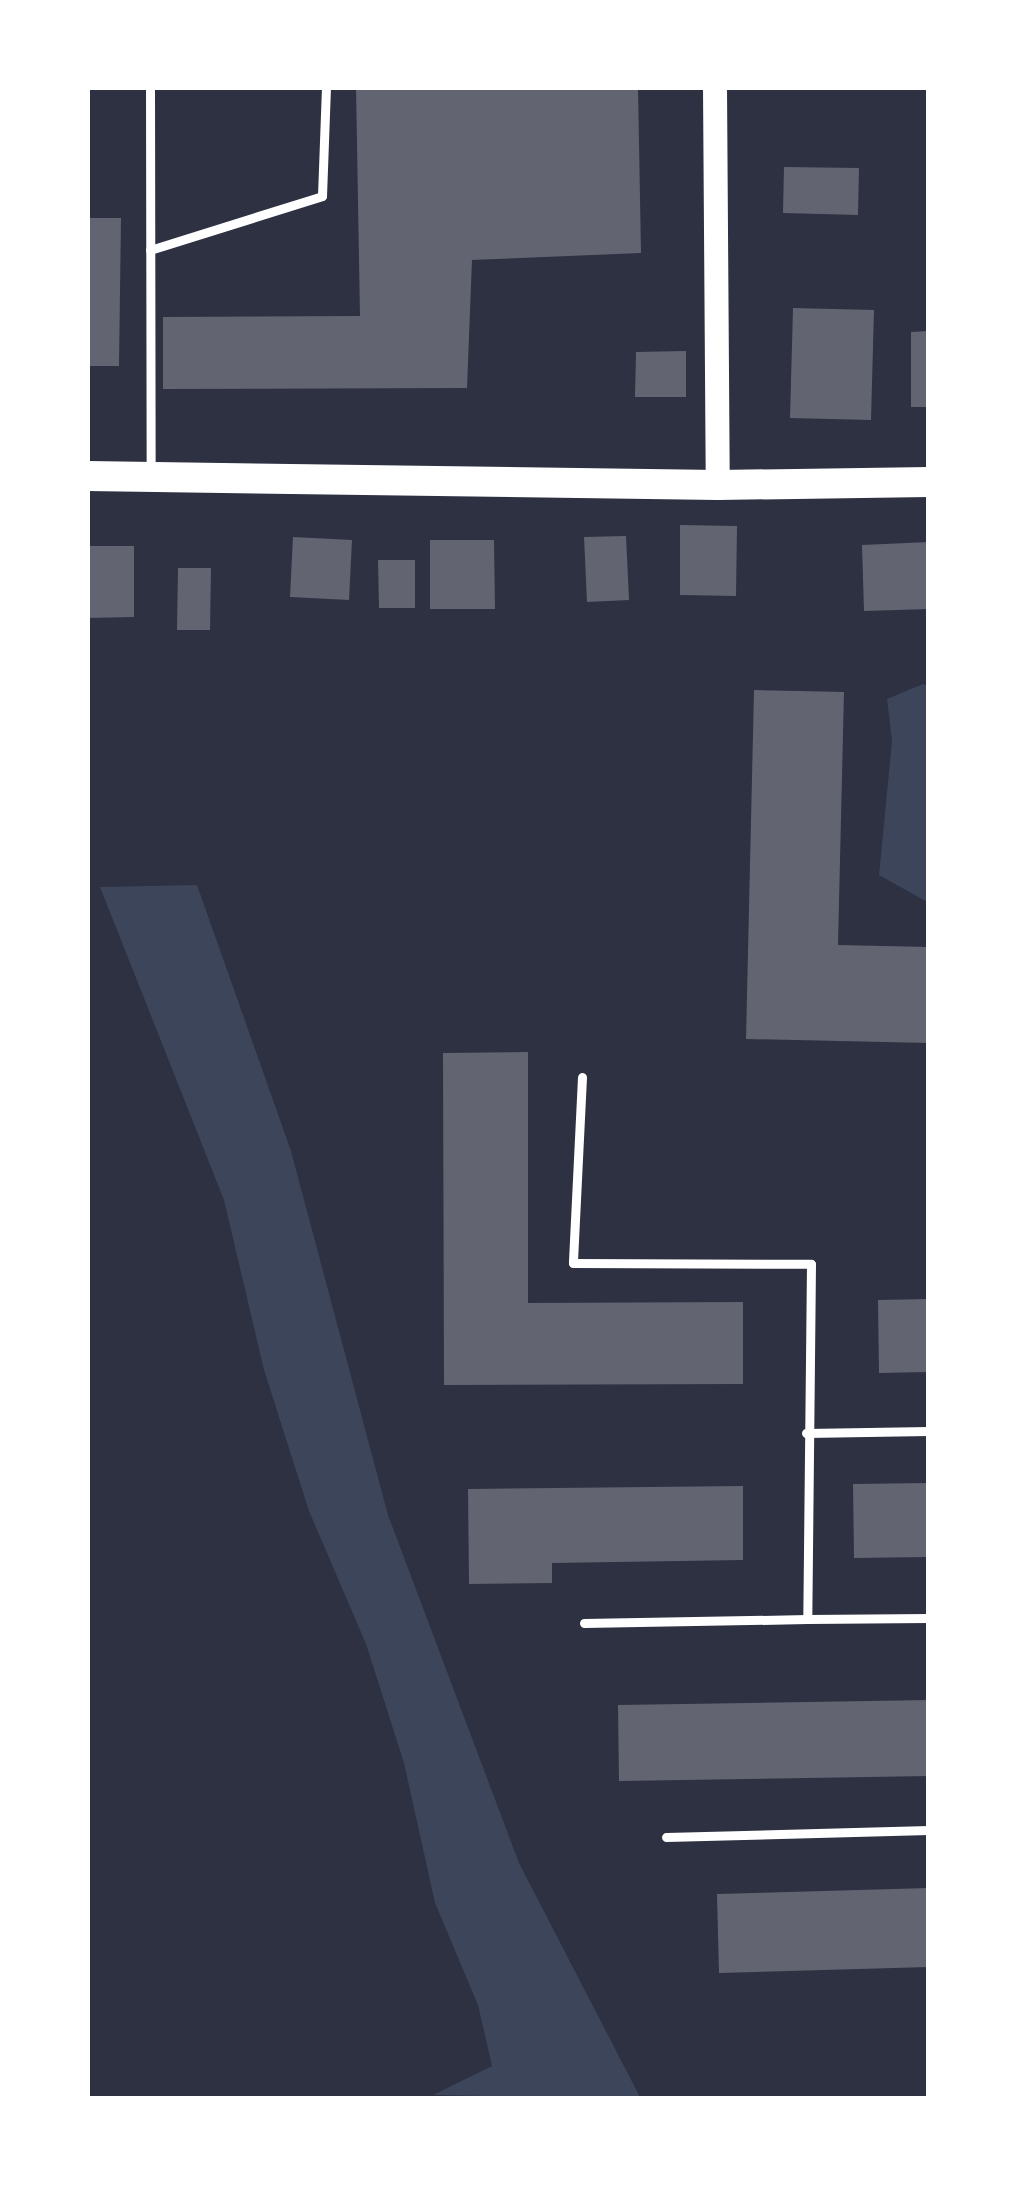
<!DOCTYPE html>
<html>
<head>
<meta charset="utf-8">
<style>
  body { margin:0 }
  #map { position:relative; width:1016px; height:2186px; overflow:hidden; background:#2d3142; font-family:"PT Sans",sans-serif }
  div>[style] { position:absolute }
  .green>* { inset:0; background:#3c4559 }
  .building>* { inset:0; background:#626471 }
  .service>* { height:9px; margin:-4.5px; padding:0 4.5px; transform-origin:4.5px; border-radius:4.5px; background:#fff }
  .secondary>* { height:24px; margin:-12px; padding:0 12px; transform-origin:12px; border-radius:12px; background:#fff }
  .primary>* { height:30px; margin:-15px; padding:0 15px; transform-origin:15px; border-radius:15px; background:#fff }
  span { translate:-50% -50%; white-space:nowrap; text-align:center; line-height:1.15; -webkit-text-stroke:12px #fff; paint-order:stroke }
  .frame { position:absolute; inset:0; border:90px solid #fff; pointer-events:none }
</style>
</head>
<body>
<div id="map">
  <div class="green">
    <div style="clip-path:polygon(923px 684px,929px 686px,929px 903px,879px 875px,892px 741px,887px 699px)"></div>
    <div style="clip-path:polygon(197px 885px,291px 1151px,388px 1515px,519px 1863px,641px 2099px,433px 2095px,492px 2066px,478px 2005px,435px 1903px,404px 1763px,366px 1644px,309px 1511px,264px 1370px,224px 1200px,100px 887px)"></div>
  </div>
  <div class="building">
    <div style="clip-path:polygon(356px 87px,638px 87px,641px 253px,472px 260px,467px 388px,163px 389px,163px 317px,360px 316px)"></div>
    <div style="clip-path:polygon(784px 167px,859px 168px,858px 215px,783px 213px)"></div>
    <div style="clip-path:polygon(87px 218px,121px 218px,119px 366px,87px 366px)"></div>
    <div style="clip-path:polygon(793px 308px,874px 310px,871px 420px,790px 418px)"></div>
    <div style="clip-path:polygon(929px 331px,929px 407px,911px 407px,911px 332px)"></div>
    <div style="clip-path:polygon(686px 351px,686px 397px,635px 397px,636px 352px)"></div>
    <div style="clip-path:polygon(680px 525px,737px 526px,736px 596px,680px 595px)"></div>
    <div style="clip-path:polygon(626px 536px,629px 600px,587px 602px,584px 537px)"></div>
    <div style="clip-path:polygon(293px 537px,352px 540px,349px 600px,290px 597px)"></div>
    <div style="clip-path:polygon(430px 540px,494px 540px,495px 609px,430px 609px)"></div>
    <div style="clip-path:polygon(929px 542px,929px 609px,864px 611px,862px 545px)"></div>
    <div style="clip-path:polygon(87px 546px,134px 546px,134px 617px,87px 618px)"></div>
    <div style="clip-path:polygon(378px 560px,415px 560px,415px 608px,379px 608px)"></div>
    <div style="clip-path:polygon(178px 568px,211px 568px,210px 630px,177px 630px)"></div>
    <div style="clip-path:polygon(754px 690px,844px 692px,838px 945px,929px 947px,929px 1043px,746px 1039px)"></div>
    <div style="clip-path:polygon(528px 1052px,528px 1303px,743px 1302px,743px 1384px,444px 1385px,443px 1053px)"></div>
    <div style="clip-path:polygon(929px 1299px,929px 1372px,879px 1373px,878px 1300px)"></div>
    <div style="clip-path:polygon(929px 1483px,929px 1557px,854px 1558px,853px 1484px)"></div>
    <div style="clip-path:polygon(743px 1486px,743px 1560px,552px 1563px,552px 1583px,469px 1584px,468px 1489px)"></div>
    <div style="clip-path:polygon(929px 1700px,929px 1776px,619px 1781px,618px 1705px)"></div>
    <div style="clip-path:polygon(929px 1888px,929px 1967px,719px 1973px,717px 1894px)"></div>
  </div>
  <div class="service">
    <div style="left:150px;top:87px;width:384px;rotate:89.9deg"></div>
    <div style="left:150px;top:250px;width:180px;rotate:-17.4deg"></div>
    <div style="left:322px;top:196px;width:109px;rotate:-87.9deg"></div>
    <div style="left:582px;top:1077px;width:186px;rotate:92.8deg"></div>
    <div style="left:573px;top:1263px;width:238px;rotate:0.2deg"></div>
    <div style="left:811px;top:1264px;width:355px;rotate:90.6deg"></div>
    <div style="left:807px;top:1619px;width:122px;rotate:-0.5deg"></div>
    <div style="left:806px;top:1433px;width:123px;rotate:-0.9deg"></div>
    <div style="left:584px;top:1623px;width:223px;rotate:-1deg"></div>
    <div style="left:666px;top:1837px;width:263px;rotate:-1.5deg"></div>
  </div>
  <div class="secondary">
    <div style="left:715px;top:87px;width:398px;rotate:89.6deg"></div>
  </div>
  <div class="primary">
    <div style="left:87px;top:476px;width:631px;rotate:0.82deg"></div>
    <div style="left:718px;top:485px;width:211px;rotate:-0.8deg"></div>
  </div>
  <div class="frame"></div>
</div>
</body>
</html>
